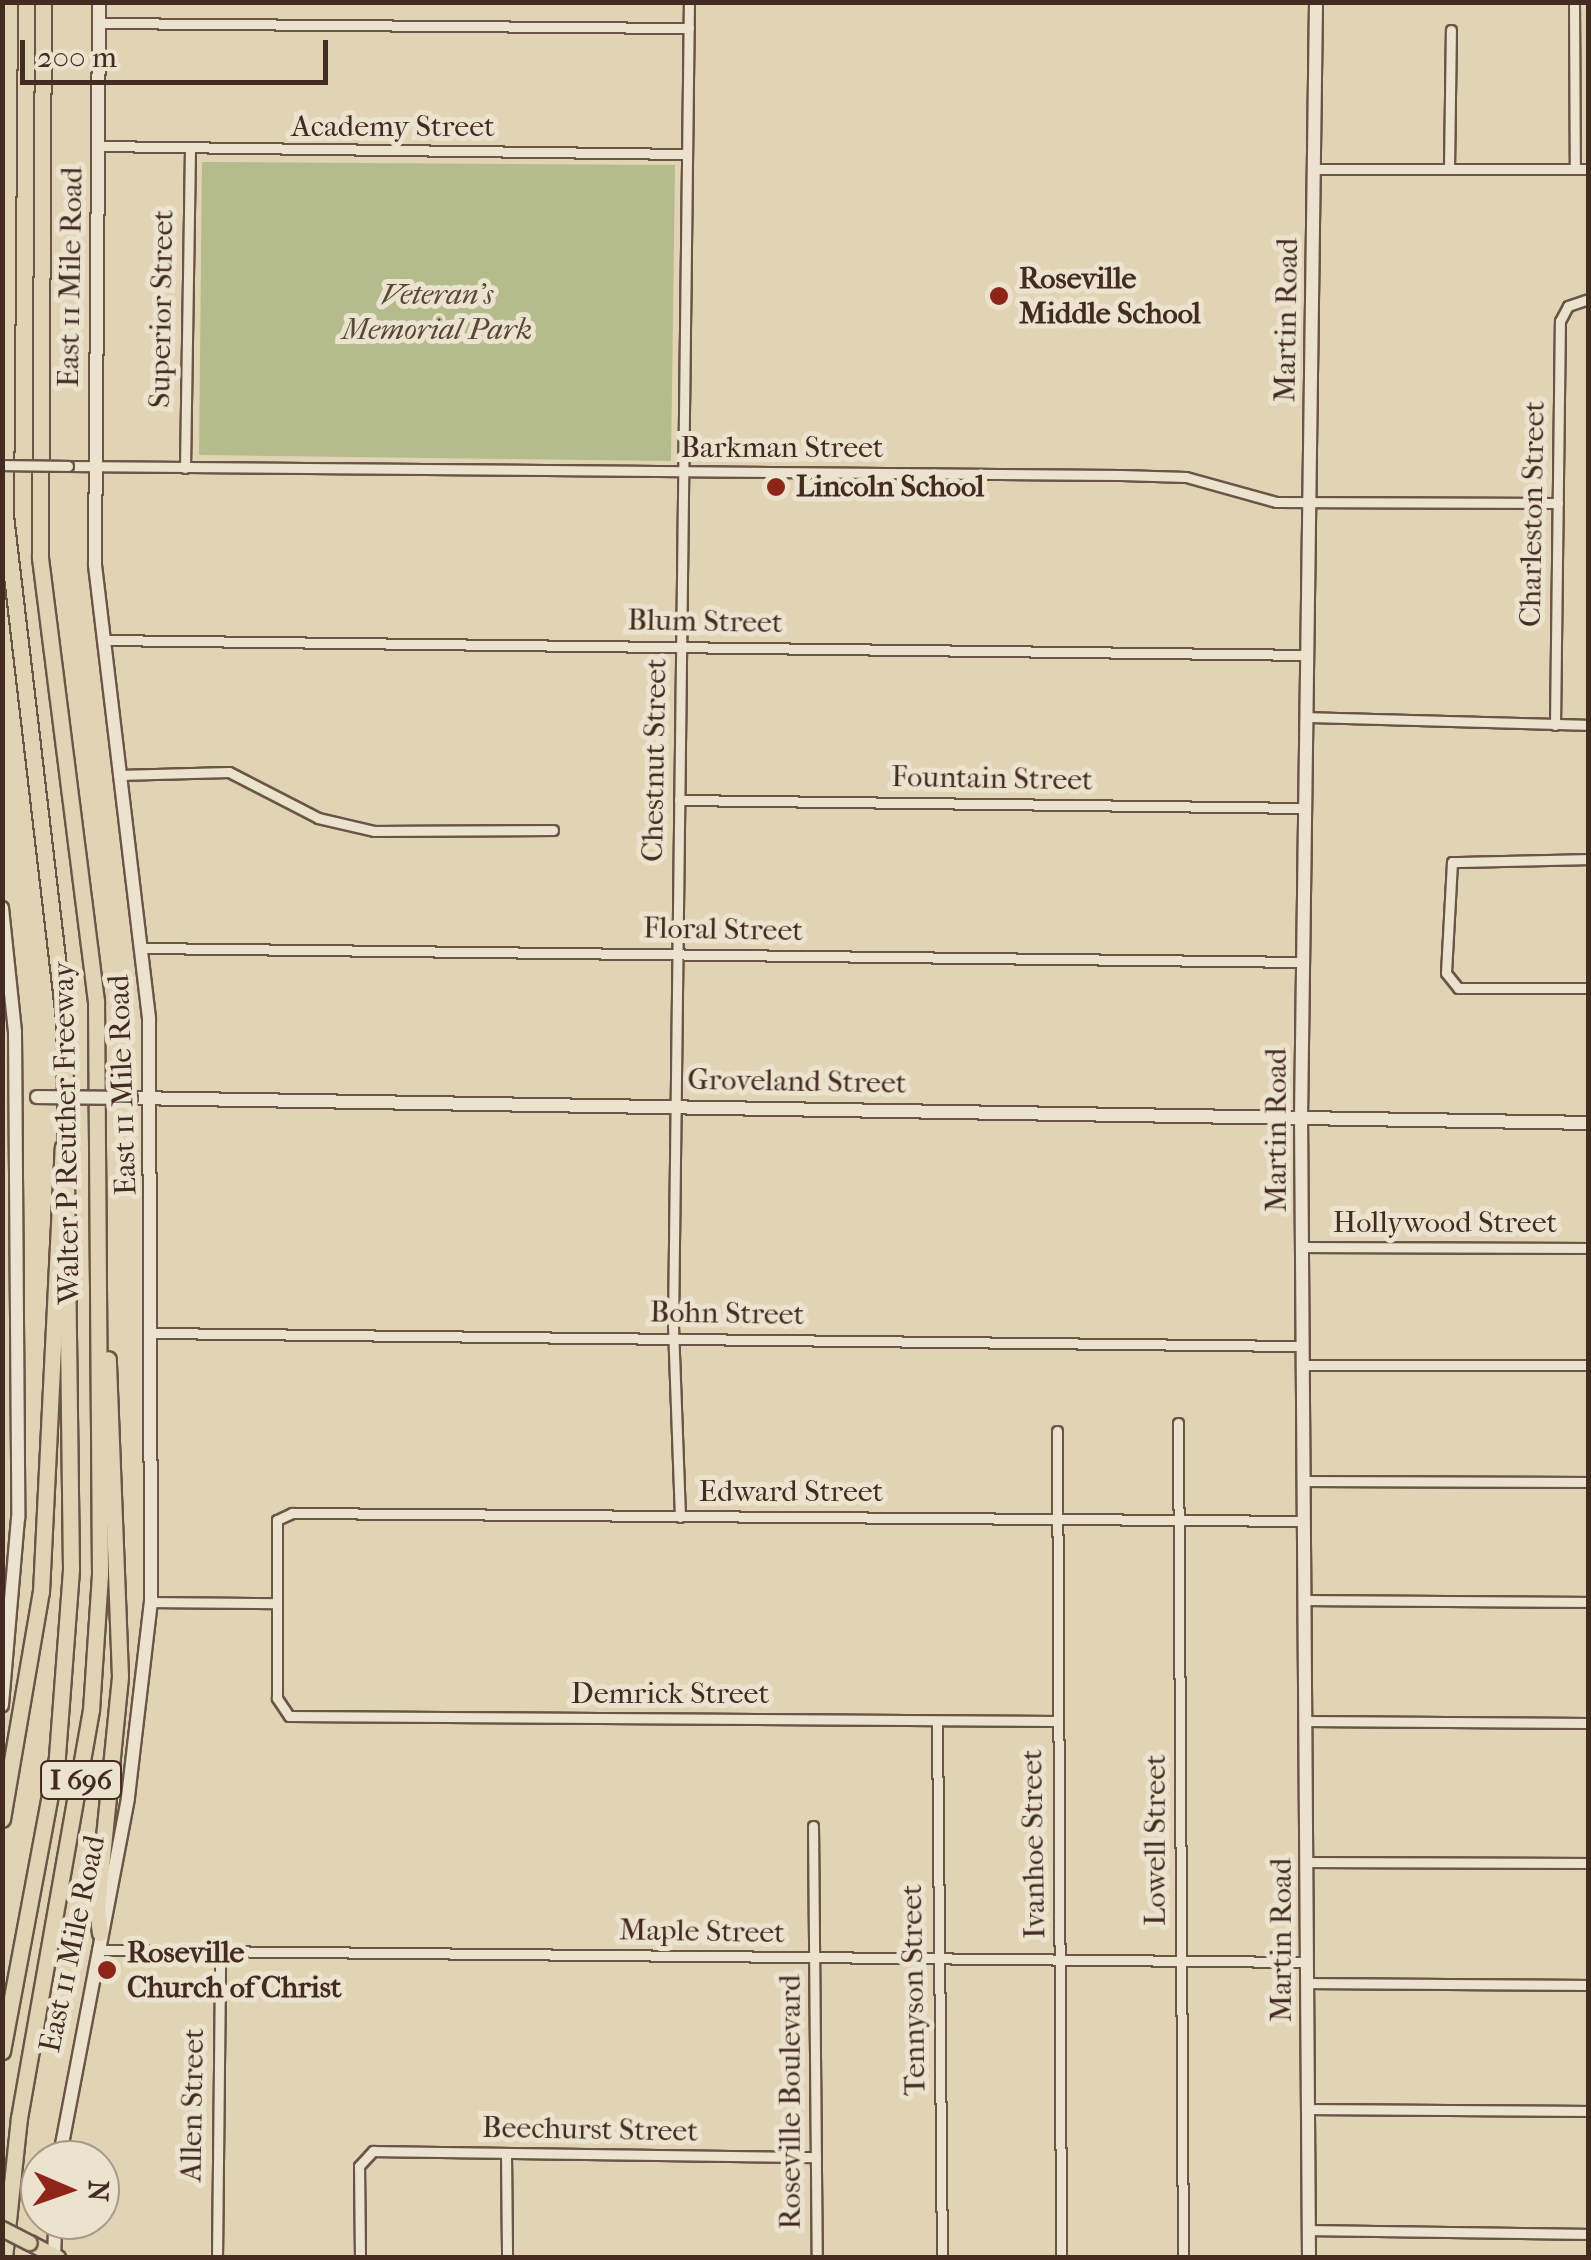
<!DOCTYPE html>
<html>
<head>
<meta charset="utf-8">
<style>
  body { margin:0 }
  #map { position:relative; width:1591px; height:2260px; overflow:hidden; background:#e0d4b4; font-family:"IM FELL French Canon",serif }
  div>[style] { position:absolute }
  .green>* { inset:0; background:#b4bc8c }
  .roads { filter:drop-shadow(2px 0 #6a5546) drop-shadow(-2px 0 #6a5546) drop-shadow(0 2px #6a5546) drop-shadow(0 -2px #6a5546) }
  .street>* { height:9px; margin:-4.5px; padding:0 4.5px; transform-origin:4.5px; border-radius:4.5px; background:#ebe3ce }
  .secondary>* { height:12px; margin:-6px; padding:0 6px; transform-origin:6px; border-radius:6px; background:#ebe3ce }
  .primary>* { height:14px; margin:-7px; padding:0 7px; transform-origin:7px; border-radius:7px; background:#e0d4b4 }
  .highway>* { height:15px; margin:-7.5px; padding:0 7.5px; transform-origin:7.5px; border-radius:7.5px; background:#e0d4b4 }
  .bridges { filter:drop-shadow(2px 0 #6a5546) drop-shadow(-2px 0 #6a5546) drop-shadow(0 2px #6a5546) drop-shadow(0 -2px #6a5546) }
  .street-bridge>* { height:9px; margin:-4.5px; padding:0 4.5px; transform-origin:4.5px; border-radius:4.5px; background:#ebe3ce }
  .secondary-bridge>* { height:12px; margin:-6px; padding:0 6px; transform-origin:6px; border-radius:6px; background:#ebe3ce }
  .primary-bridge>* { height:14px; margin:-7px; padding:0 7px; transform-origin:7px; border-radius:7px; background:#e0d4b4 }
  .dots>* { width:28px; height:28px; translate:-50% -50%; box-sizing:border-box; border:5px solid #ebe3ce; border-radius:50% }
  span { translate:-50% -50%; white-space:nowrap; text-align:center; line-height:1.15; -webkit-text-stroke:10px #ebe3ce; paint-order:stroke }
  .shield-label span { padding:2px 8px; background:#ebe3ce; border:2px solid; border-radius:8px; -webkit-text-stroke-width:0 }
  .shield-label { font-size:28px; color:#432b21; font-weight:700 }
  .street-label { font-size:30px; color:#432b21 }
  .poi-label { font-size:30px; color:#432b21; font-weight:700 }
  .left { translate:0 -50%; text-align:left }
  .park-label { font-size:30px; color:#5a4836; font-style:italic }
  .frame { position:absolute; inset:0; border:5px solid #432b21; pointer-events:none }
  .north { position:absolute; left:20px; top:2140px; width:100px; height:100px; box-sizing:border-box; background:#ebe3ce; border:2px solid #a89989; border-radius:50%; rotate:92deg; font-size:28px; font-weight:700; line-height:40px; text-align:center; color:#432b21 }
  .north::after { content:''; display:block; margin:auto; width:35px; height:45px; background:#8f2418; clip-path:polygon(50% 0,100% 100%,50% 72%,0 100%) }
  .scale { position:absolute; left:20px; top:40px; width:308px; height:45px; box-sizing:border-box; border:5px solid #432b21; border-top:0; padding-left:12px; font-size:30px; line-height:35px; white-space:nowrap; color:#432b21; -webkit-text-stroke:8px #ebe3ce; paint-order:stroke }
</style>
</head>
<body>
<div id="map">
  <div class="green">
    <div style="clip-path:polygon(202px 162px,675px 165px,671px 461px,199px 455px)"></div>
  </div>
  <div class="roads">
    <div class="street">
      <div style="left:1574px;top:2px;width:166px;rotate:89.7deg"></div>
      <div style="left:99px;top:23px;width:590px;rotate:0.49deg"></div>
      <div style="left:98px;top:146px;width:589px;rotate:0.78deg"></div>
      <div style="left:1314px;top:169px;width:274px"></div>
      <div style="left:1449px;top:169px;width:139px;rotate:-89.2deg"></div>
      <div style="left:68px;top:466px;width:1053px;rotate:0.49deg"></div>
      <div style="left:1121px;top:475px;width:65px;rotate:1.8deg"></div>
      <div style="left:1186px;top:477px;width:93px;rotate:15.5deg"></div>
      <div style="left:1276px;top:502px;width:282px;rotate:0.2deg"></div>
      <div style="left:185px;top:468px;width:318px;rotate:-89.1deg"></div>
      <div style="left:102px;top:640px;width:1205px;rotate:0.71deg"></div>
      <div style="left:1306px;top:717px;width:282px;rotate:1.6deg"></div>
      <div style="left:1555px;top:725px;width:404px;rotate:-89.3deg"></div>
      <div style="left:1560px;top:321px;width:17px;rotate:-62deg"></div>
      <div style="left:1568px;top:306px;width:21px;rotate:-19deg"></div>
      <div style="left:118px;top:775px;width:111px;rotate:-1.5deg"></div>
      <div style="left:229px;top:772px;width:100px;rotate:27.3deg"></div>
      <div style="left:318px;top:818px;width:57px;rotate:13.1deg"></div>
      <div style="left:374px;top:831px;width:179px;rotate:-0.3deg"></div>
      <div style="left:679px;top:800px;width:626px;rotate:0.73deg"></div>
      <div style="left:1588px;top:859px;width:136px;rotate:178.7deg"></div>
      <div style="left:1452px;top:862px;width:111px;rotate:93.1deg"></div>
      <div style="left:1446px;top:973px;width:19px;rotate:51deg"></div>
      <div style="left:1458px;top:988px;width:130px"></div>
      <div style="left:143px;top:948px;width:1160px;rotate:0.69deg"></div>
      <div style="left:1301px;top:1247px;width:287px;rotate:0.2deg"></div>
      <div style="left:152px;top:1333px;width:1150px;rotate:0.65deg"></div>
      <div style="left:1302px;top:1365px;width:286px"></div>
      <div style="left:1178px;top:1423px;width:835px;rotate:89.66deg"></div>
      <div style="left:1057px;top:1431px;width:827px;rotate:89.72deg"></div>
      <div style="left:1302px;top:1481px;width:286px;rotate:0.2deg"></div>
      <div style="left:680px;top:1517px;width:191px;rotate:-92.1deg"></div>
      <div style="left:673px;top:1326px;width:1324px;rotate:-89.31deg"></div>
      <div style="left:1304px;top:1600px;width:284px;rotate:0.4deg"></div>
      <div style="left:151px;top:1602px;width:126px;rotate:0.5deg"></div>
      <div style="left:1057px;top:1721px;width:768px;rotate:-179.63deg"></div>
      <div style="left:289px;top:1716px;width:22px;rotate:-124deg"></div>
      <div style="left:277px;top:1698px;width:178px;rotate:-90deg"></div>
      <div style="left:277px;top:1520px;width:17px;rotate:-25deg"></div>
      <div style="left:292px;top:1513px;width:1010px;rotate:0.45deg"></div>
      <div style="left:1305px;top:1721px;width:283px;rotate:0.4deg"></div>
      <div style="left:937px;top:1722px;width:536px;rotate:89.47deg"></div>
      <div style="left:813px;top:1826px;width:432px;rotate:89.5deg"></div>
      <div style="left:1306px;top:1862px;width:282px;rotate:0.2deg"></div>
      <div style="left:97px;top:1950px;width:1210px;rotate:0.57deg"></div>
      <div style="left:1307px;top:1983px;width:281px;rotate:0.4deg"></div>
      <div style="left:1308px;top:2109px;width:280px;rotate:0.4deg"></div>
      <div style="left:506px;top:2155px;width:103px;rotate:89.4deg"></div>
      <div style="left:1309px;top:2230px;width:279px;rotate:0.8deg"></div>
      <div style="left:217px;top:2258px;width:306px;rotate:-89.4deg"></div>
      <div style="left:360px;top:2258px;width:92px;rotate:-90.6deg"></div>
      <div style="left:359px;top:2166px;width:21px;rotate:-47deg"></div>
      <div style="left:373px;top:2151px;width:443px;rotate:0.8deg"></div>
    </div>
    <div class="secondary">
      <div style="left:2px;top:908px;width:125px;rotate:84deg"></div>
      <div style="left:15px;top:1032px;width:486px;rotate:89.6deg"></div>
      <div style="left:18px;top:1518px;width:188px;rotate:94.9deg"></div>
      <div style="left:131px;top:1098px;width:1457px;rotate:0.98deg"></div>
      <div style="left:59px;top:2160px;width:369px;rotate:-79.2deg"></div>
      <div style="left:128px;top:1797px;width:196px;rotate:-83.3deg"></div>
      <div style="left:151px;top:1602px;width:584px;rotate:-90.2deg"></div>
      <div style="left:149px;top:1018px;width:456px;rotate:-96.8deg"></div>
      <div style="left:95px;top:565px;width:563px;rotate:-89.59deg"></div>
      <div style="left:54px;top:2258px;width:38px;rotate:-88deg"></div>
      <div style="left:1309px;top:2258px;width:1139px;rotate:-90.4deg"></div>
      <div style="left:1301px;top:1119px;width:1117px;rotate:-89.23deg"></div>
    </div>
    <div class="primary">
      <div style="left:30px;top:2243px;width:32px;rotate:28deg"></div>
    </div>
    <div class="highway">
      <div style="left:2px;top:1819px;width:230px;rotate:-80.3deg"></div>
      <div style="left:41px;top:1592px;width:445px;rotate:-87.2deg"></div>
      <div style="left:100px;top:1933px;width:26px;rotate:-97deg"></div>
      <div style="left:97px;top:1907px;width:232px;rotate:-84.3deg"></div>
      <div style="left:120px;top:1676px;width:317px;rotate:-92.2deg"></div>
      <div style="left:2px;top:2051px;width:300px;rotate:-79.4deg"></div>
      <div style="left:57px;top:1756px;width:188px;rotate:-85.7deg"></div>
      <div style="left:71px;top:1569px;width:551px;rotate:-90.73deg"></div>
      <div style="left:64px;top:1018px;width:505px;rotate:-96.7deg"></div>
      <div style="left:5px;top:516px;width:514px;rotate:-89.55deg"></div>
      <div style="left:4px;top:2258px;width:141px;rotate:-83.9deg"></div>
      <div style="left:19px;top:2118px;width:414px;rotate:-80deg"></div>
      <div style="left:91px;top:1710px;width:136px;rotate:-86.2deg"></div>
      <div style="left:100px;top:1574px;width:573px;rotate:-90.4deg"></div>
      <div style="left:96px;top:1001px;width:447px;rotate:-97.2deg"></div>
      <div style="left:40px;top:558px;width:556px;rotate:-89.69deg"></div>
    </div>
  </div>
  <div class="bridges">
    <div class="street-bridge">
      <div style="left:2px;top:465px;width:66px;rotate:0.9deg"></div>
    </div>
    <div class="secondary-bridge">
      <div style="left:37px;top:1097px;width:94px;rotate:0.6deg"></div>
    </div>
    <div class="primary-bridge">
      <div style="left:2px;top:2229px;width:31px;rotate:27deg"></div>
    </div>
  </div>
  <div class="dots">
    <div style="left:999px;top:296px;background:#8f2418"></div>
    <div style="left:776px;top:487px;background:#8f2418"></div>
    <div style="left:107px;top:1970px;background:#8f2418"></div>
  </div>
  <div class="shield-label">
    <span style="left:81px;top:1780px">I 696</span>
  </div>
  <div class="street-label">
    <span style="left:393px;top:127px">Academy Street</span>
    <span style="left:71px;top:277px;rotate:-89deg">East 11 Mile Road</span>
    <span style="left:162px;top:309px;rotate:-89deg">Superior Street</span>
    <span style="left:1287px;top:320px;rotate:-89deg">Martin Road</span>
    <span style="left:782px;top:448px">Barkman Street</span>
    <span style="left:1533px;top:514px;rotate:-89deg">Charleston Street</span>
    <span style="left:705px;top:622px;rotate:1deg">Blum Street</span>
    <span style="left:655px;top:760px;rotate:-89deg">Chestnut Street</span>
    <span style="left:992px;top:779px;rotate:1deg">Fountain Street</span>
    <span style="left:723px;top:930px;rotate:1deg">Floral Street</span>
    <span style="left:797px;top:1082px;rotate:1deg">Groveland Street</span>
    <span style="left:123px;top:1085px;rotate:-92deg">East 11 Mile Road</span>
    <span style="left:1277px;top:1130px;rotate:-90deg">Martin Road</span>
    <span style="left:67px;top:1133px;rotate:-91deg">Walter P Reuther Freeway</span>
    <span style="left:1445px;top:1223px">Hollywood Street</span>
    <span style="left:727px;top:1314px;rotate:1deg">Bohn Street</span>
    <span style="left:791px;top:1492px">Edward Street</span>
    <span style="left:670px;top:1694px">Demrick Street</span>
    <span style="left:1156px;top:1840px;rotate:-90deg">Lowell Street</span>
    <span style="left:1034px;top:1844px;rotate:-91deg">Ivanhoe Street</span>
    <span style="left:702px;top:1932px;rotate:1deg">Maple Street</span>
    <span style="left:1282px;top:1940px;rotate:-90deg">Martin Road</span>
    <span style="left:73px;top:1944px;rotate:-78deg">East 11 Mile Road</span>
    <span style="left:914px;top:1990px;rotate:-91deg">Tennyson Street</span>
    <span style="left:791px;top:2102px;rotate:-90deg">Roseville Boulevard</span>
    <span style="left:193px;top:2105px;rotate:-89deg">Allen Street</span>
    <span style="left:590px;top:2130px;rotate:1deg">Beechurst Street</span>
  </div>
  <div class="poi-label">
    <span class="left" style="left:1019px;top:296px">Roseville<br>Middle School</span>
    <span class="left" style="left:796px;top:487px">Lincoln School</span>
    <span class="left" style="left:127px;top:1970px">Roseville<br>Church of Christ</span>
  </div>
  <div class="park-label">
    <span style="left:437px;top:312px">Veteran's<br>Memorial Park</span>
  </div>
  <div class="frame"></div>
  <div class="north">N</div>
  <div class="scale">200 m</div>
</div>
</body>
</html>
